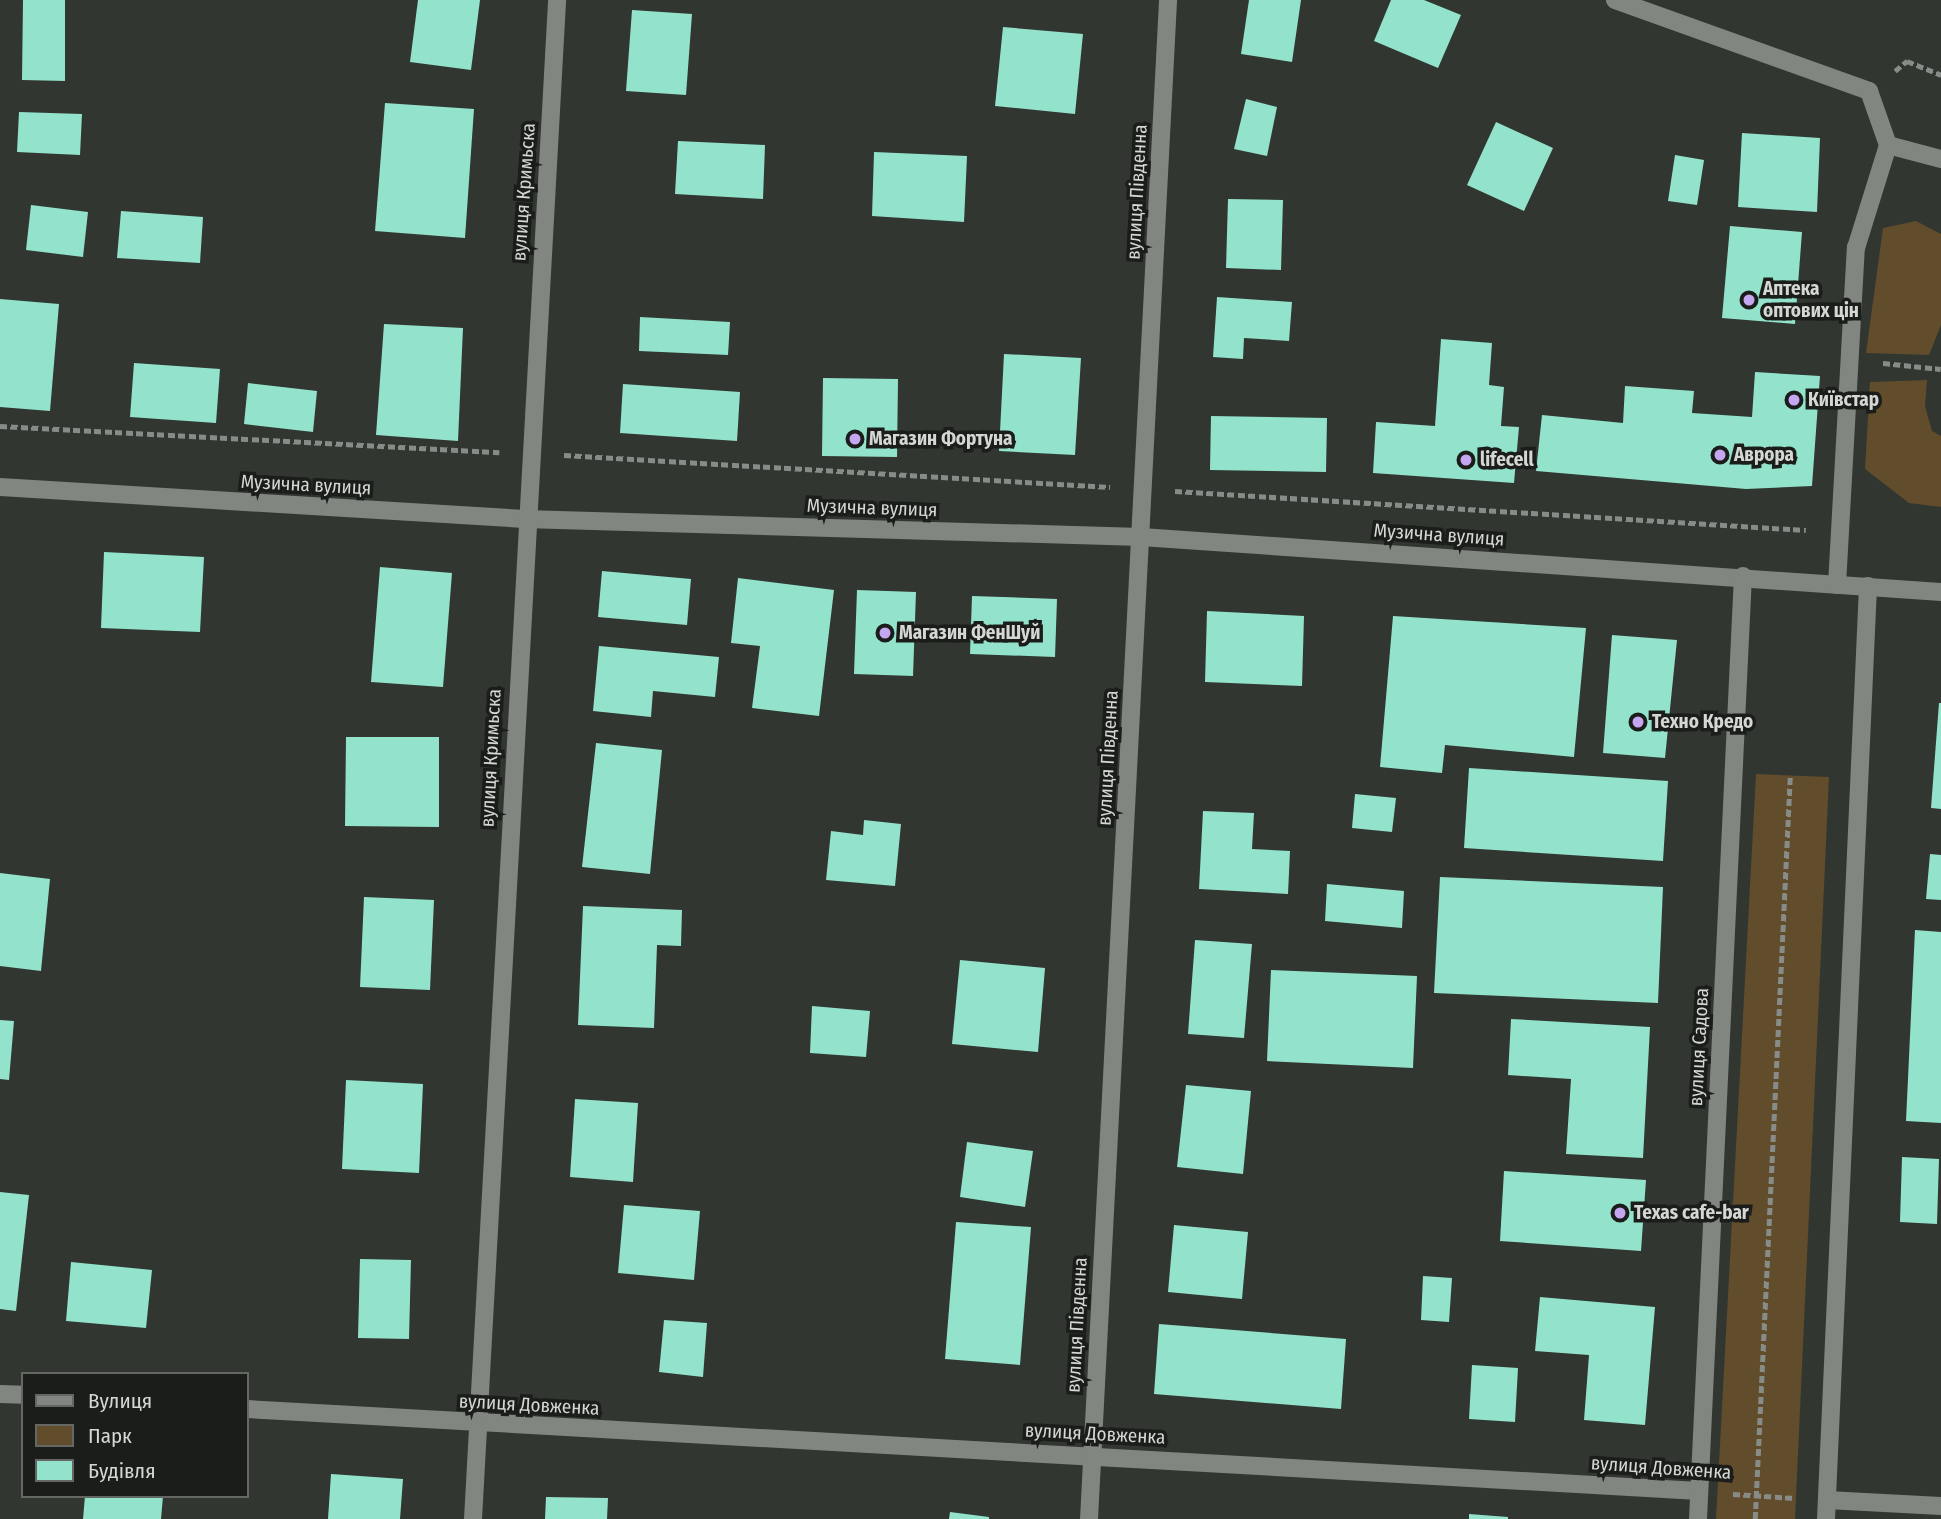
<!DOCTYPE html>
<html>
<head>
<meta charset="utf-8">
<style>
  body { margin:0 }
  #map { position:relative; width:1941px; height:1519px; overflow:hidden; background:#313631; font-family:"Fira Sans Condensed",sans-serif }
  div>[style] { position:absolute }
  .green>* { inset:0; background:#614c2c }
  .building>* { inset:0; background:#93e3cc }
  .path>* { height:4.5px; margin-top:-2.25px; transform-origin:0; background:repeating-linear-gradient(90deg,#888c88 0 7px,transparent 0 10.5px) }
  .minor>* { height:18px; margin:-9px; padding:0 9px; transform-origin:9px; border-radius:9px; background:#818680 }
  .dots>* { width:19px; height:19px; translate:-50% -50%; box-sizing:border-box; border:4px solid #1b1d1a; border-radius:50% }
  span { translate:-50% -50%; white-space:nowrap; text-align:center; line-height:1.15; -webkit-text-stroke:7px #1b1d1a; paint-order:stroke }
  .street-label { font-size:19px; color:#d4d7d4 }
  .poi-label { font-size:19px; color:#d4d7d4; font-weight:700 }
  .left { translate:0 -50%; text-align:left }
  .legend { position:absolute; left:21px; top:1372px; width:228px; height:126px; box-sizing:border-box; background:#1b1d1a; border:2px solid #656764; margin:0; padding:9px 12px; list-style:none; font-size:21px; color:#d4d7d4 }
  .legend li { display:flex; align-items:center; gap:14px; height:35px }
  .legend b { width:35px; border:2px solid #656764 }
</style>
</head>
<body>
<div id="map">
  <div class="green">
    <div style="clip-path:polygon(1916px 221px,1941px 234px,1941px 325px,1929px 355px,1866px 353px,1883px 228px)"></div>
    <div style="clip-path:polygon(1927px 380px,1925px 406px,1932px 431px,1941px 436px,1941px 507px,1909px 503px,1865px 469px,1870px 382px)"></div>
    <div style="clip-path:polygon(1756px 774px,1829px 777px,1795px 1519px,1716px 1519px)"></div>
  </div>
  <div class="building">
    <div style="clip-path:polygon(23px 0,65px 0,65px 81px,22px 80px)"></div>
    <div style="clip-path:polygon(418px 0,480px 0,471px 70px,410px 62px)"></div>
    <div style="clip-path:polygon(1249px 0,1301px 0,1292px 62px,1241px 54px)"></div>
    <div style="clip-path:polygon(1391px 0,1424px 0,1461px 15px,1438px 68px,1374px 41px)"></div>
    <div style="clip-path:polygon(632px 10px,692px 14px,686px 95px,626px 91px)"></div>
    <div style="clip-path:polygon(1003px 27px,1083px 34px,1075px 114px,995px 106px)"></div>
    <div style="clip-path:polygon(1246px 99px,1277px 107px,1267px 156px,1234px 149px)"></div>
    <div style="clip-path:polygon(385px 103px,474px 109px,465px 238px,375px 231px)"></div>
    <div style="clip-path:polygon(19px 112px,82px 114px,80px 155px,17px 152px)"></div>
    <div style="clip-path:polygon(1496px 122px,1553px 148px,1524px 211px,1467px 185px)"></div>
    <div style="clip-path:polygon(1742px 133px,1820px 138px,1817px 212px,1738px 207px)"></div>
    <div style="clip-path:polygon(678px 141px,765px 145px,763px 199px,675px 194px)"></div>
    <div style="clip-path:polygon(874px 152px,967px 156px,964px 222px,872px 216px)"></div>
    <div style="clip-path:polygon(1675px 155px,1704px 160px,1697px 205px,1668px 201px)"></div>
    <div style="clip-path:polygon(1228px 199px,1283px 200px,1281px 270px,1226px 268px)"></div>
    <div style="clip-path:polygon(31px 205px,88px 212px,83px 257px,26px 250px)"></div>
    <div style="clip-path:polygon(121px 211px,203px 217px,200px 263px,117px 258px)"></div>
    <div style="clip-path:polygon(1730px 226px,1802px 232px,1795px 324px,1722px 318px)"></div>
    <div style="clip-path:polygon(1217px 297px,1292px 302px,1289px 341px,1244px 338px,1243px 359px,1213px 357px)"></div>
    <div style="clip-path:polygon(0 299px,59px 304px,50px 411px,0 407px)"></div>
    <div style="clip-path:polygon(640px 317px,730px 322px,728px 355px,639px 351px)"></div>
    <div style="clip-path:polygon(384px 324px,463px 328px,458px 441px,376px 435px)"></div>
    <div style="clip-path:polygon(1441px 339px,1492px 343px,1489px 385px,1504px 387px,1501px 426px,1519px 427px,1514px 483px,1373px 473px,1376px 422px,1435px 426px)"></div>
    <div style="clip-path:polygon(1004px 354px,1081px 358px,1075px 455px,999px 451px)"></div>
    <div style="clip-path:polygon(134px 363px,220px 369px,216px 423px,130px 417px)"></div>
    <div style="clip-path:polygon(1755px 372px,1820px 376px,1812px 486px,1746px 489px,1536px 471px,1542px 415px,1623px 423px,1625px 386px,1694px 391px,1692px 413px,1752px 417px)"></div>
    <div style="clip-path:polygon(823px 378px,898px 379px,897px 457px,822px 456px)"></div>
    <div style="clip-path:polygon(248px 383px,317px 391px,313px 432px,244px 424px)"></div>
    <div style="clip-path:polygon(623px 384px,740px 392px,737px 441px,620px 433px)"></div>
    <div style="clip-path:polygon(1211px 416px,1327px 418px,1326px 472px,1210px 470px)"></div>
    <div style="clip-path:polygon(104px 552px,204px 557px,200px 632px,101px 628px)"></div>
    <div style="clip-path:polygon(380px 567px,452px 573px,443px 687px,371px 682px)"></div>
    <div style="clip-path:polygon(602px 571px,691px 579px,687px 625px,598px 617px)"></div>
    <div style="clip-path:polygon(738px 578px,834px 590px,819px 716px,752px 708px,760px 646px,731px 643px)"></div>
    <div style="clip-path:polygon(857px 590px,916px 592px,913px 676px,854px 674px)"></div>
    <div style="clip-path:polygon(972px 596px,1057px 599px,1055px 657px,970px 654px)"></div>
    <div style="clip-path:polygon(1207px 611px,1304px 616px,1302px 686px,1205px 682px)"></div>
    <div style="clip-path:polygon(1393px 616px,1586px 628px,1574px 757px,1445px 745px,1442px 773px,1380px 767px)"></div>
    <div style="clip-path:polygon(1612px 635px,1677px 640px,1665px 758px,1603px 753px)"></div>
    <div style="clip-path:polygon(599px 646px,719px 657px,715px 697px,653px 691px,651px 717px,593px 711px)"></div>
    <div style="clip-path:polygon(1939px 703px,1941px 703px,1941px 809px,1931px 808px)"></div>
    <div style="clip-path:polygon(346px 737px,439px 737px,439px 827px,345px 826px)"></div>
    <div style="clip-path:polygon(596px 743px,662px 750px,650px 874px,582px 867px)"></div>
    <div style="clip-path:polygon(1469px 768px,1668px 781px,1663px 861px,1464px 848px)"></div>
    <div style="clip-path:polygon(1355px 794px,1396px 798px,1392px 832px,1352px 828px)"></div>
    <div style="clip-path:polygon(1203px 811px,1254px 813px,1252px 849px,1290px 851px,1288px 894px,1199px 889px)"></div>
    <div style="clip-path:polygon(864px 820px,901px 824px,895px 886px,826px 880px,831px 831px,863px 835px)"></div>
    <div style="clip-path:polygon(1930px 854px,1941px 855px,1941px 900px,1926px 899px)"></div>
    <div style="clip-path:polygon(0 873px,50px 879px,41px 971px,0 966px)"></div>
    <div style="clip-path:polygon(1440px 877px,1663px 887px,1658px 1003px,1434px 993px)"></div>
    <div style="clip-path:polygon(1327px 884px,1404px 891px,1402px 928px,1325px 921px)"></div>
    <div style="clip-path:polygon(364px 897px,434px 900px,430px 990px,360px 987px)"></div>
    <div style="clip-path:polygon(583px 906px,682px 910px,681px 946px,657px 945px,654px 1028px,578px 1025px)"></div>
    <div style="clip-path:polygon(1915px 930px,1941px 932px,1941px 1123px,1906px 1121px)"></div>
    <div style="clip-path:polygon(1195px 940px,1252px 944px,1244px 1038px,1188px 1034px)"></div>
    <div style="clip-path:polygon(960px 960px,1045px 968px,1038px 1052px,952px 1044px)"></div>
    <div style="clip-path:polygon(1271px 970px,1417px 976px,1413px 1068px,1267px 1061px)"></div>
    <div style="clip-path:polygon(812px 1006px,870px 1011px,866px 1057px,810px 1053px)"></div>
    <div style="clip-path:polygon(1511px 1019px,1650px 1027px,1643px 1158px,1566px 1154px,1571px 1079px,1508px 1075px)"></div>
    <div style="clip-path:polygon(0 1020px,14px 1021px,9px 1080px,0 1079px)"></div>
    <div style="clip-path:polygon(346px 1080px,423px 1084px,419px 1173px,342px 1169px)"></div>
    <div style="clip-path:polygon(1186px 1085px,1251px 1091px,1243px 1174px,1177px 1167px)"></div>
    <div style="clip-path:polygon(575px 1099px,638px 1103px,633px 1182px,570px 1177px)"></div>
    <div style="clip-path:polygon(967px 1142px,1033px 1151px,1025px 1207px,960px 1197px)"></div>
    <div style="clip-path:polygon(1902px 1157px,1939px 1159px,1937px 1224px,1900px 1222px)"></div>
    <div style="clip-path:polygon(1504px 1171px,1646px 1180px,1641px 1251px,1500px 1241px)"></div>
    <div style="clip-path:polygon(0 1192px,29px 1195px,16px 1311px,0 1309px)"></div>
    <div style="clip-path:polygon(624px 1205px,700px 1211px,694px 1280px,618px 1273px)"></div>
    <div style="clip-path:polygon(956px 1222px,1031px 1227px,1020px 1365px,945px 1359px)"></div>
    <div style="clip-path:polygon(1174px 1225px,1248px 1232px,1242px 1299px,1168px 1292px)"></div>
    <div style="clip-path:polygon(360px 1259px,411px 1260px,409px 1339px,358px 1338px)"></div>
    <div style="clip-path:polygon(71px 1262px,152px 1270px,146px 1328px,66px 1321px)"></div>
    <div style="clip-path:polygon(1423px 1276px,1452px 1278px,1449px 1322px,1421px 1320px)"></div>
    <div style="clip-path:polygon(1540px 1297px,1655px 1307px,1645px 1425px,1584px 1420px,1589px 1355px,1535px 1351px)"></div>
    <div style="clip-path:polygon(664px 1320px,707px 1323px,703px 1377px,659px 1372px)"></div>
    <div style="clip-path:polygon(1159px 1324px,1346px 1339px,1341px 1409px,1154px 1394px)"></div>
    <div style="clip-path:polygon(1472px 1365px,1518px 1368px,1515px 1422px,1469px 1419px)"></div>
    <div style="clip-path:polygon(331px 1474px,403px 1479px,400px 1519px,328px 1519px)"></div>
    <div style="clip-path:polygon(85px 1496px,163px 1496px,161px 1519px,83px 1519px)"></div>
    <div style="clip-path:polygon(546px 1497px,608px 1498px,607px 1519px,545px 1519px)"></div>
    <div style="clip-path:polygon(950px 1512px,989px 1517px,989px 1519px,949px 1519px)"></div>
    <div style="clip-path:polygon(1469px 1514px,1508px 1517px,1508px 1519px,1469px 1519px)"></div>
  </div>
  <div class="path">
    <div style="left:1895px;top:71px;width:16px;rotate:-40deg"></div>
    <div style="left:1907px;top:61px;width:37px;rotate:22deg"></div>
    <div style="left:1883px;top:363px;width:58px;rotate:5.9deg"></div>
    <div style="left:0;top:426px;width:500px;rotate:3deg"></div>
    <div style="left:564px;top:455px;width:547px;rotate:3.35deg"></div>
    <div style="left:1175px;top:491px;width:632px;rotate:3.54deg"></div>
    <div style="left:1733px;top:1494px;width:62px;rotate:3.7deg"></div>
    <div style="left:1755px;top:1519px;width:744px;rotate:-87.3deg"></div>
  </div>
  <div class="minor">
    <div style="left:1615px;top:0;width:270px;rotate:19.7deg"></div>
    <div style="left:1869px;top:91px;width:57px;rotate:70.6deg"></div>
    <div style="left:1888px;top:145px;width:55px;rotate:14.8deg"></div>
    <div style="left:0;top:487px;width:525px;rotate:3.49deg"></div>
    <div style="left:524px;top:519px;width:617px;rotate:1.67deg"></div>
    <div style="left:1141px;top:537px;width:802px;rotate:3.93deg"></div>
    <div style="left:1837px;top:585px;width:338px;rotate:-86.8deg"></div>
    <div style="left:1856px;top:248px;width:108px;rotate:-72.7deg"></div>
    <div style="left:0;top:1394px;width:23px;rotate:2deg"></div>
    <div style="left:247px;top:1409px;width:1454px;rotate:3.23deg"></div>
    <div style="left:1827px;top:1500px;width:114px;rotate:3deg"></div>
    <div style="left:473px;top:1519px;width:1521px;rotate:-86.83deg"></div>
    <div style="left:1089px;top:1519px;width:1521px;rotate:-87.02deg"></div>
    <div style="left:1698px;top:1519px;width:944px;rotate:-87.27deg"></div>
    <div style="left:1826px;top:1519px;width:934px;rotate:-87.42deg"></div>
  </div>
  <div class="dots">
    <div style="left:1749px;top:300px;background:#c5a7f1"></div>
    <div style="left:1794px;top:400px;background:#c5a7f1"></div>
    <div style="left:855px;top:439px;background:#c5a7f1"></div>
    <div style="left:1720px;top:455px;background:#c5a7f1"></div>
    <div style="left:1466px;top:460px;background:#c5a7f1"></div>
    <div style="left:885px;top:633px;background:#c5a7f1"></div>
    <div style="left:1638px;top:722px;background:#c5a7f1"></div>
    <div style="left:1620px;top:1213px;background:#c5a7f1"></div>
  </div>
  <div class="street-label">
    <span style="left:524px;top:192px;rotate:-86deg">вулиця Кримьска</span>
    <span style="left:1137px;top:192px;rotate:-87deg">вулиця Південна</span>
    <span style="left:306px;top:485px;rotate:3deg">Музична вулиця</span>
    <span style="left:872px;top:508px;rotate:2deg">Музична вулиця</span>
    <span style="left:1439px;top:535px;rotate:4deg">Музична вулиця</span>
    <span style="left:491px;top:758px;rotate:-87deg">вулиця Кримьска</span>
    <span style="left:1108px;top:758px;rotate:-87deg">вулиця Південна</span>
    <span style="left:1699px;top:1047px;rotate:-87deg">вулиця Садова</span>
    <span style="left:1077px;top:1325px;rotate:-87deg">вулиця Південна</span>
    <span style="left:529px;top:1405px;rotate:3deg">вулиця Довженка</span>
    <span style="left:1095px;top:1434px;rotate:3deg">вулиця Довженка</span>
    <span style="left:1661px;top:1468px;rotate:4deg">вулиця Довженка</span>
  </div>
  <div class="poi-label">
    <span class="left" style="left:1763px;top:300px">Аптека<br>оптових цін</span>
    <span class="left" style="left:1808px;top:400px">Київстар</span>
    <span class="left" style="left:869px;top:439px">Магазин Фортуна</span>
    <span class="left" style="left:1734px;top:455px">Аврора</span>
    <span class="left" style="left:1480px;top:460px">lifecell</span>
    <span class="left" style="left:899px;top:633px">Магазин ФенШуй</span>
    <span class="left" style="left:1652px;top:722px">Техно Кредо</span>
    <span class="left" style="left:1634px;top:1213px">Texas cafe-bar</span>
  </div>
  <ul class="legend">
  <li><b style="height:9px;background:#818680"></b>Вулиця</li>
  <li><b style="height:19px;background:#614c2c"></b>Парк</li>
  <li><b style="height:19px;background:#93e3cc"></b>Будівля</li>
  </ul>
</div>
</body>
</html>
